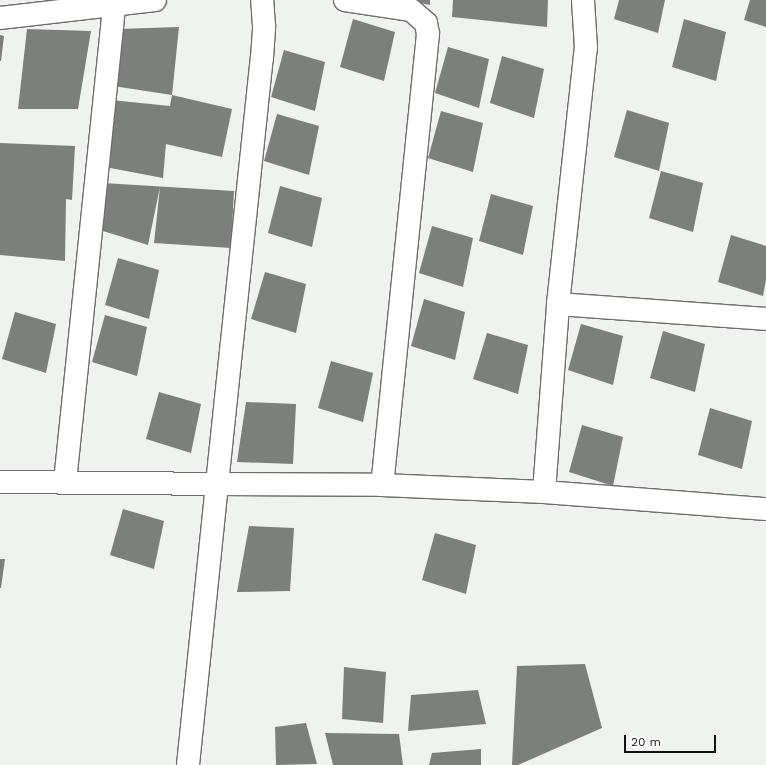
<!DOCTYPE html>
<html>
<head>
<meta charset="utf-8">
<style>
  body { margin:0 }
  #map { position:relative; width:766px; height:765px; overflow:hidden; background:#f0f2ef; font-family:"Work Sans",sans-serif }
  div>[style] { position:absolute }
  .building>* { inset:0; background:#7d7f7c }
  .roads { filter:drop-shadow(1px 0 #6c6e6c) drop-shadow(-1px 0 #6c6e6c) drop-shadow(0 1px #6c6e6c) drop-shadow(0 -1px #6c6e6c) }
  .minor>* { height:22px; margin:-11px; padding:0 11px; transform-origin:11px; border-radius:11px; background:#fff }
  span { translate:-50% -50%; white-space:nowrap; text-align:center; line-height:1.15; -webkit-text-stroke:3px #fff; paint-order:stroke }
  .scale { position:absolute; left:624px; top:735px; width:92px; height:18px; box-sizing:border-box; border:2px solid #111211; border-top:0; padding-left:5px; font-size:12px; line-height:14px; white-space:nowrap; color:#111211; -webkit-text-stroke:3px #fff; paint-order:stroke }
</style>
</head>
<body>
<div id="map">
  <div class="building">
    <div style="clip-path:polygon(401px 0,430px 0,430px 5px)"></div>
    <div style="clip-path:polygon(453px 0,548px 0,547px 27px,452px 17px)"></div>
    <div style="clip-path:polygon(619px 0,665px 0,658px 33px,614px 19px)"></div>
    <div style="clip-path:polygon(750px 0,766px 0,766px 27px,744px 20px)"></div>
    <div style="clip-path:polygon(353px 19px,395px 32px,384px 81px,340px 67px)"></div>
    <div style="clip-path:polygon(684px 19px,726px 32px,716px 81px,672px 67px)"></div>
    <div style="clip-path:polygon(179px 27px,172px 95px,113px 86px,117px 29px)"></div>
    <div style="clip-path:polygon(27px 29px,91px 31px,78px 109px,18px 109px)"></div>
    <div style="clip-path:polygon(0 35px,4px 36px,1px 61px,0 61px)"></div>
    <div style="clip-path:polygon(448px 47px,489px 59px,479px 108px,435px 93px)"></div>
    <div style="clip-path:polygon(284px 50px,325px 62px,315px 111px,271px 97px)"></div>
    <div style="clip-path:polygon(502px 56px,544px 69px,534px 118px,490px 103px)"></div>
    <div style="clip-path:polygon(172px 95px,232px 109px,222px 157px,166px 144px,163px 178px,105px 167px,111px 100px,170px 106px)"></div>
    <div style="clip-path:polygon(627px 110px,669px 123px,659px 171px,614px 157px)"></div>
    <div style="clip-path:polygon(441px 111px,483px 123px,473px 172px,428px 158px)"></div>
    <div style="clip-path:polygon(277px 114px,319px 126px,309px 175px,264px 161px)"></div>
    <div style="clip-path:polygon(0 143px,75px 146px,72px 200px,66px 199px,65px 261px,0 255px)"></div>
    <div style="clip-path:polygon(661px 171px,703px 183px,693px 232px,649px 218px)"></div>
    <div style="clip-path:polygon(103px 183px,234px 191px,231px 248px,154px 243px,160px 187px,148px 245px,103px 231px)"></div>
    <div style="clip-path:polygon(280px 186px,322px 198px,312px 247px,268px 233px)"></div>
    <div style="clip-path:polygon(491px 194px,533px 206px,523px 255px,479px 241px)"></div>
    <div style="clip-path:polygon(432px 226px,473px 238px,463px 287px,419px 273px)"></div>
    <div style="clip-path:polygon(731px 235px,766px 246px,766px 280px,763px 296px,718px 282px)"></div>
    <div style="clip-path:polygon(118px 258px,159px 270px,149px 319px,105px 305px)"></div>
    <div style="clip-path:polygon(265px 272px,306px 284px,296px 333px,251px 319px)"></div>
    <div style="clip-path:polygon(424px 299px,465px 312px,455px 360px,411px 346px)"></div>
    <div style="clip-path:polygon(15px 312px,56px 324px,46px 373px,2px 359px)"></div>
    <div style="clip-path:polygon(105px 315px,147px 327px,137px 376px,92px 362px)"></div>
    <div style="clip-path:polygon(581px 324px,623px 336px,613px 385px,568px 370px)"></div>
    <div style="clip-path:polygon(663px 331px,705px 344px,695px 392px,650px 378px)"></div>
    <div style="clip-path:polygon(487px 333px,528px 345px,518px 394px,473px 379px)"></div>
    <div style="clip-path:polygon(331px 361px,373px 373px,363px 422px,318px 408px)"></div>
    <div style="clip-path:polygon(159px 392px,201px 404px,191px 453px,146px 439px)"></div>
    <div style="clip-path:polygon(246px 402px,296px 404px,293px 464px,237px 462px)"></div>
    <div style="clip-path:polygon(710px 408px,752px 421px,742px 469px,698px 455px)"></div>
    <div style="clip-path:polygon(582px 425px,623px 437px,613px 486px,569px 472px)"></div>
    <div style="clip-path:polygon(123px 509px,164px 521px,154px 569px,110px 555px)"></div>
    <div style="clip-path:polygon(249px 526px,294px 528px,290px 591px,237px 592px)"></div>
    <div style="clip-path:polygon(435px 533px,476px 545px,466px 594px,422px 580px)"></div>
    <div style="clip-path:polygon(0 559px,5px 559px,1px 588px,0 588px)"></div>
    <div style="clip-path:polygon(585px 664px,602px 728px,518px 765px,512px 765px,517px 666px)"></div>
    <div style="clip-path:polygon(344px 667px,386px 672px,383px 723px,342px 719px)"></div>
    <div style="clip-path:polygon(478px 690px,486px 724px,408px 731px,411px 695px)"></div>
    <div style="clip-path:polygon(306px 723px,317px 764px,276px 765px,275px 727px)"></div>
    <div style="clip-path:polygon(325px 733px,399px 734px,403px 765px,333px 765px)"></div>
    <div style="clip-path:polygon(481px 749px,481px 765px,429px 765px,432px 753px)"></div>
  </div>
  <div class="roads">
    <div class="minor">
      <div style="left:345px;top:0;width:67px;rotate:8.6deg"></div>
      <div style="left:411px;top:10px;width:20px;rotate:41deg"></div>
      <div style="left:426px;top:23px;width:11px;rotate:80deg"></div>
      <div style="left:428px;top:34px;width:453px;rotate:95.8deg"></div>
      <div style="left:0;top:18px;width:156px;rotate:-6.6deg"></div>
      <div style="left:558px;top:304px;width:209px;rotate:4.1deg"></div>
      <div style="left:0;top:482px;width:217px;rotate:0.5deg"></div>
      <div style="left:217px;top:484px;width:428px;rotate:-84deg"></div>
      <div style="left:262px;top:58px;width:32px;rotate:-86deg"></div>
      <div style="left:264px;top:26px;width:26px;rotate:-94deg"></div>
      <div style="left:65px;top:482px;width:479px;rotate:-84.1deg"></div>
      <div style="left:544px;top:492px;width:189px;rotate:-85.7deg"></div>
      <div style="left:558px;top:304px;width:258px;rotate:-83.8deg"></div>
      <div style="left:586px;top:48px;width:48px;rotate:-93.6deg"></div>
      <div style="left:188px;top:765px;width:282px;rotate:-84.1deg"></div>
      <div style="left:217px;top:484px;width:165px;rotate:0.3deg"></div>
      <div style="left:382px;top:485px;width:162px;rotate:2.5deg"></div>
      <div style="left:544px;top:492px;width:223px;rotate:4.4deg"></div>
    </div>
  </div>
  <div class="scale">20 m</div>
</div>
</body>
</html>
